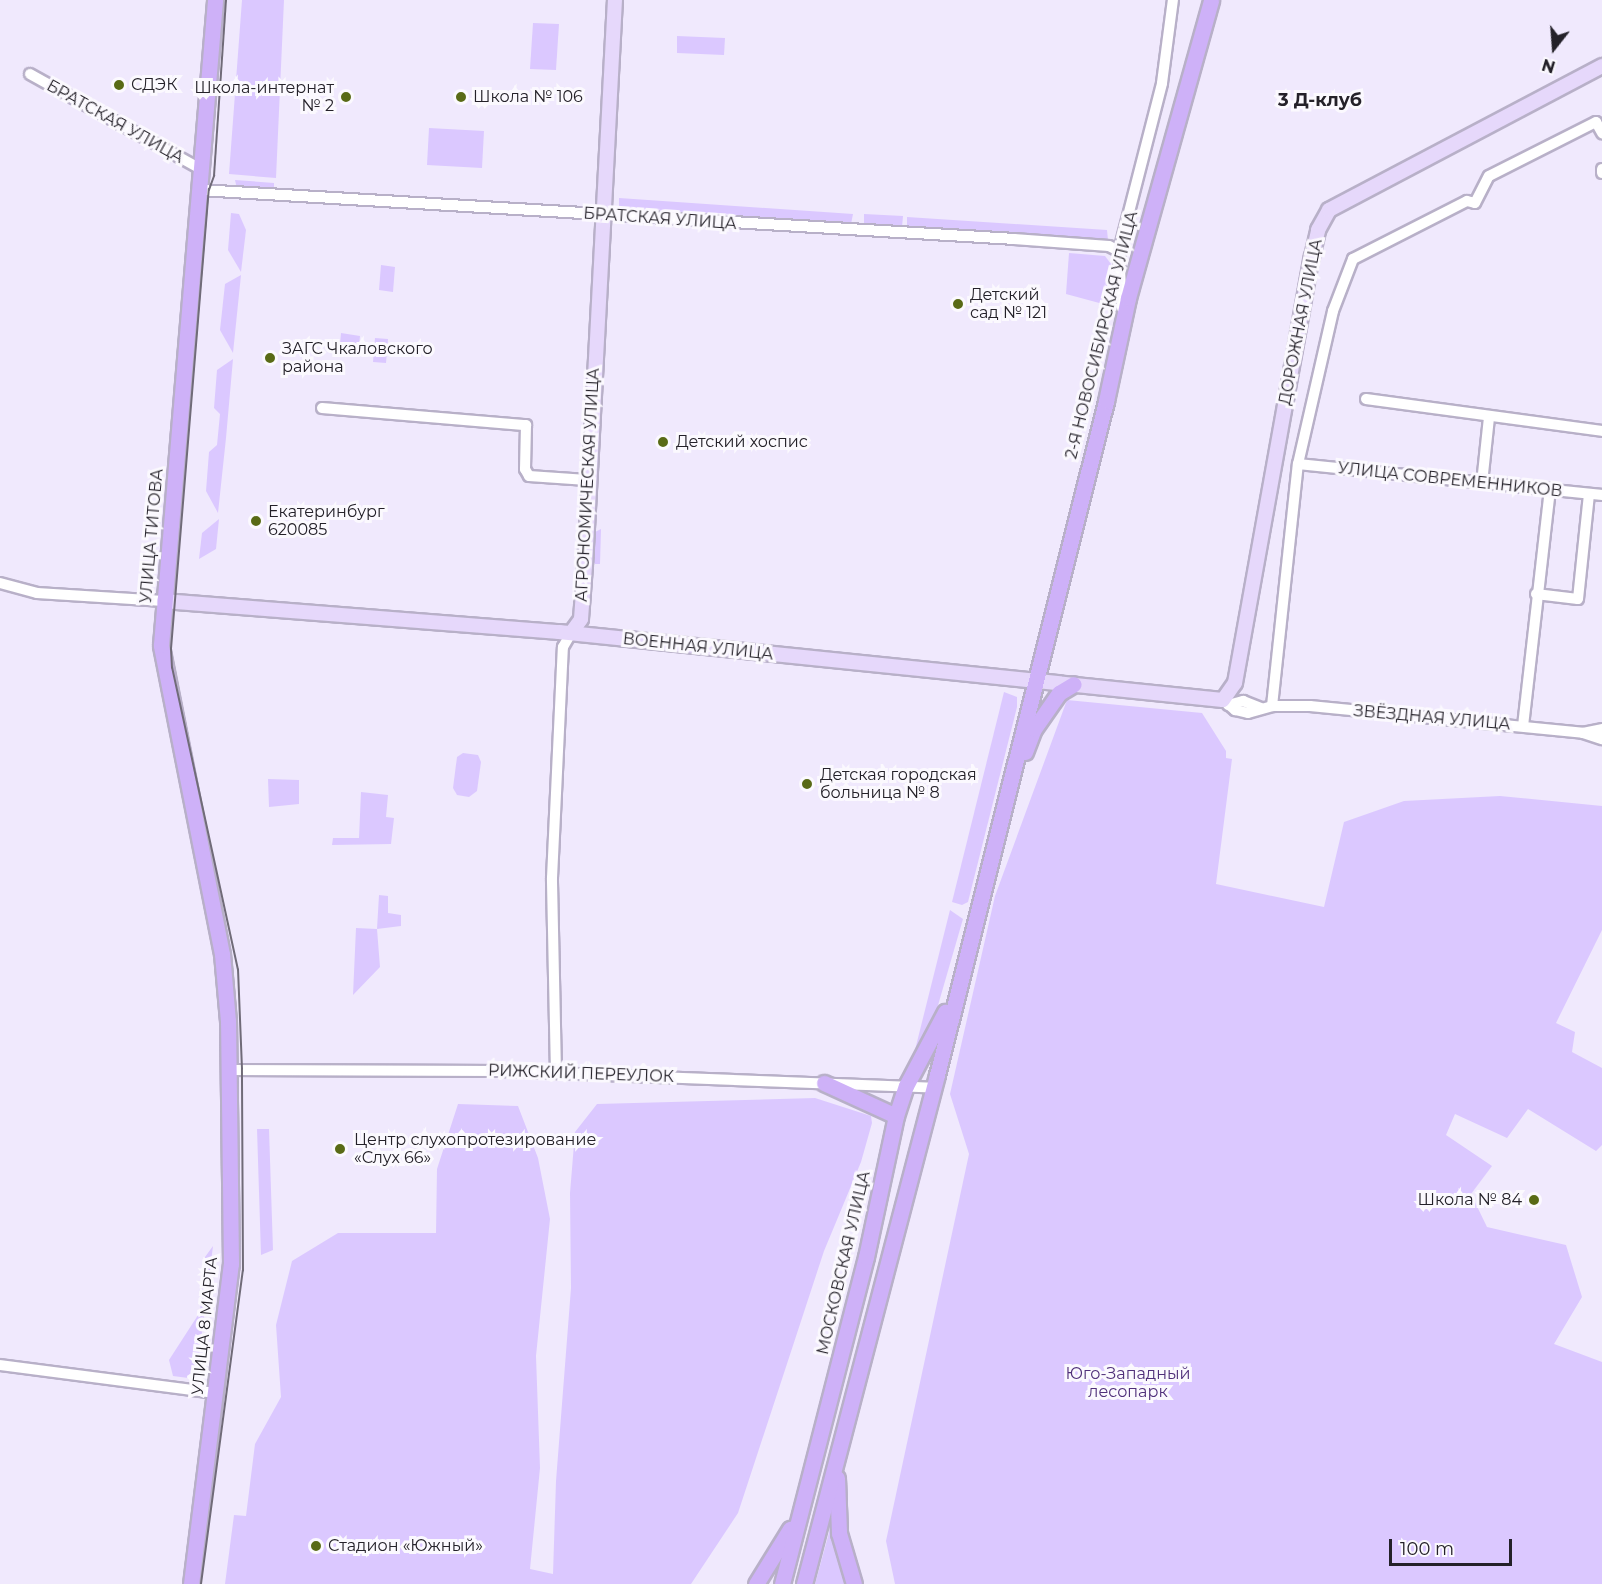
<!DOCTYPE html>
<html>
<head>
<meta charset="utf-8">
<style>
  body { margin:0 }
  #map { position:relative; width:1602px; height:1584px; overflow:hidden; background:#f0e9fd; font-family:Montserrat,sans-serif }
  div>[style] { position:absolute }
  .green>* { inset:0; background:#dbc8ff }
  .roads { filter:drop-shadow(2px 0 #b8b0c8) drop-shadow(-2px 0 #b8b0c8) drop-shadow(0 2px #b8b0c8) drop-shadow(0 -2px #b8b0c8) }
  .street>* { height:10px; margin:-5px; padding:0 5px; transform-origin:5px; border-radius:5px; background:#fff }
  .secondary>* { height:14px; margin:-7px; padding:0 7px; transform-origin:7px; border-radius:7px; background:#e6d8fb }
  .primary>* { height:15px; margin:-7.5px; padding:0 7.5px; transform-origin:7.5px; border-radius:7.5px; background:#ceb1f8 }
  .tram>* { height:1.5px; margin:-0.75px; padding:0 0.75px; transform-origin:0.75px; border-radius:0.75px; background:#706b78 }
  .dots>* { width:16px; height:16px; translate:-50% -50%; box-sizing:border-box; border:3px solid #fbf9fe; border-radius:50% }
  span { translate:-50% -50%; white-space:nowrap; text-align:center; line-height:1.15; -webkit-text-stroke:6px #fbf9fe; paint-order:stroke }
  .poi-label { font-size:16px; color:#242129 }
  .left { translate:0 -50%; text-align:left }
  .right { translate:-100% -50%; text-align:right }
  .street-label { font-size:16px; color:#242129 }
  .park-label { font-size:16px; color:#50307a }
  .neighbourhood-label { font-size:18px; color:#242129; font-weight:700 }
  .north { position:absolute; left:1524px; top:18px; width:60px; height:60px; -webkit-text-stroke:4px #fbf9fe; paint-order:stroke; rotate:197deg; font-size:16px; font-weight:700; line-height:24px; text-align:center; color:#242129 }
  .north::after { content:''; display:block; margin:auto; width:21px; height:27px; background:#242129; clip-path:polygon(50% 0,100% 100%,50% 72%,0 100%) }
  .scale { position:absolute; left:1389px; top:1539px; width:123px; height:27px; box-sizing:border-box; border:3px solid #242129; border-top:0; padding-left:8px; font-size:18px; line-height:21px; white-space:nowrap; color:#242129; -webkit-text-stroke:4px #fbf9fe; paint-order:stroke }
</style>
</head>
<body>
<div id="map">
  <div class="green">
    <div style="clip-path:polygon(242px 0,284px 0,276px 178px,229px 174px)"></div>
    <div style="clip-path:polygon(533px 23px,559px 24px,556px 70px,530px 69px)"></div>
    <div style="clip-path:polygon(677px 36px,725px 38px,724px 55px,677px 53px)"></div>
    <div style="clip-path:polygon(429px 128px,484px 131px,482px 168px,427px 165px)"></div>
    <div style="clip-path:polygon(235px 180px,274px 183px,274px 189px,271px 192px,237px 189px)"></div>
    <div style="clip-path:polygon(619px 198px,853px 214px,851px 224px,619px 208px)"></div>
    <div style="clip-path:polygon(231px 213px,239px 214px,246px 230px,241px 272px,228px 250px)"></div>
    <div style="clip-path:polygon(864px 214px,903px 216px,902px 227px,864px 225px)"></div>
    <div style="clip-path:polygon(907px 217px,1107px 230px,1108px 240px,907px 229px)"></div>
    <div style="clip-path:polygon(1069px 253px,1105px 256px,1111px 264px,1103px 304px,1066px 294px)"></div>
    <div style="clip-path:polygon(381px 265px,395px 267px,393px 292px,379px 290px)"></div>
    <div style="clip-path:polygon(241px 275px,233px 353px,220px 330px,225px 284px)"></div>
    <div style="clip-path:polygon(341px 333px,360px 336px,358px 357px,339px 356px)"></div>
    <div style="clip-path:polygon(375px 338px,388px 339px,386px 363px,373px 362px)"></div>
    <div style="clip-path:polygon(233px 359px,226px 438px,218px 513px,206px 491px,209px 452px,217px 445px,220px 414px,214px 408px,217px 370px)"></div>
    <div style="clip-path:polygon(219px 519px,216px 549px,199px 559px,202px 533px)"></div>
    <div style="clip-path:polygon(601px 529px,600px 564px,595px 564px,591px 559px,593px 533px)"></div>
    <div style="clip-path:polygon(1004px 692px,1017px 697px,1017px 707px,968px 902px,962px 905px,952px 902px)"></div>
    <div style="clip-path:polygon(1067px 700px,1202px 713px,1226px 751px,1226px 758px,1232px 759px,1216px 884px,1324px 907px,1344px 822px,1404px 801px,1500px 796px,1602px 806px,1602px 930px,1556px 1023px,1575px 1032px,1572px 1052px,1602px 1068px,1602px 1145px,1596px 1151px,1528px 1109px,1507px 1138px,1455px 1114px,1446px 1135px,1492px 1166px,1471px 1194px,1487px 1227px,1566px 1245px,1582px 1297px,1554px 1344px,1602px 1362px,1602px 1584px,895px 1584px,886px 1541px,969px 1154px,950px 1094px,995px 896px)"></div>
    <div style="clip-path:polygon(463px 753px,478px 755px,481px 762px,477px 791px,469px 797px,457px 795px,453px 788px,457px 757px)"></div>
    <div style="clip-path:polygon(268px 779px,299px 780px,299px 804px,269px 807px)"></div>
    <div style="clip-path:polygon(361px 792px,388px 795px,386px 817px,394px 818px,391px 844px,332px 845px,333px 838px,359px 838px)"></div>
    <div style="clip-path:polygon(379px 895px,388px 896px,388px 913px,401px 915px,401px 926px,377px 929px,380px 967px,353px 995px,356px 928px,377px 929px)"></div>
    <div style="clip-path:polygon(950px 910px,963px 919px,930px 1033px,911px 1066px)"></div>
    <div style="clip-path:polygon(815px 1098px,871px 1116px,872px 1123px,861px 1162px,824px 1251px,738px 1513px,691px 1584px,225px 1584px,234px 1515px,246px 1516px,255px 1444px,281px 1397px,276px 1325px,292px 1261px,338px 1233px,436px 1233px,437px 1169px,458px 1104px,518px 1106px,538px 1158px,550px 1219px,536px 1356px,540px 1468px,530px 1569px,553px 1574px,556px 1481px,571px 1288px,570px 1193px,575px 1132px,597px 1104px)"></div>
    <div style="clip-path:polygon(257px 1129px,269px 1129px,273px 1250px,261px 1255px)"></div>
    <div style="clip-path:polygon(213px 1246px,196px 1379px,173px 1376px,169px 1360px,200px 1312px,205px 1257px)"></div>
    <div style="clip-path:polygon(830px 1529px,846px 1584px,815px 1584px)"></div>
  </div>
  <div class="roads">
    <div class="street">
      <div style="left:30px;top:74px;width:196px;rotate:29.1deg"></div>
      <div style="left:1602px;top:169px;width:4px;rotate:90deg"></div>
      <div style="left:200px;top:190px;width:815px;rotate:3.44deg"></div>
      <div style="left:1014px;top:239px;width:95px;rotate:4.2deg"></div>
      <div style="left:1109px;top:246px;width:11px;rotate:27deg"></div>
      <div style="left:1122px;top:308px;width:57px;rotate:-93deg"></div>
      <div style="left:1119px;top:251px;width:173px;rotate:-75.6deg"></div>
      <div style="left:1162px;top:83px;width:84px;rotate:-82.5deg"></div>
      <div style="left:1366px;top:399px;width:238px;rotate:7.7deg"></div>
      <div style="left:322px;top:408px;width:205px;rotate:4.8deg"></div>
      <div style="left:526px;top:425px;width:44px;rotate:91.3deg"></div>
      <div style="left:525px;top:469px;width:8px;rotate:60deg"></div>
      <div style="left:529px;top:476px;width:58px;rotate:3.9deg"></div>
      <div style="left:1298px;top:464px;width:306px;rotate:5.8deg"></div>
      <div style="left:1482px;top:483px;width:65px;rotate:-83.9deg"></div>
      <div style="left:0;top:583px;width:38px;rotate:15deg"></div>
      <div style="left:37px;top:593px;width:127px;rotate:3.6deg"></div>
      <div style="left:1536px;top:594px;width:42px;rotate:6.8deg"></div>
      <div style="left:1578px;top:599px;width:105px;rotate:-84deg"></div>
      <div style="left:1223px;top:700px;width:16px;rotate:40deg"></div>
      <div style="left:1235px;top:710px;width:13px;rotate:13deg"></div>
      <div style="left:1248px;top:713px;width:25px;rotate:-16deg"></div>
      <div style="left:1272px;top:706px;width:38px"></div>
      <div style="left:1310px;top:706px;width:274px;rotate:5.6deg"></div>
      <div style="left:1583px;top:733px;width:20px;rotate:18deg"></div>
      <div style="left:1228px;top:705px;width:16px;rotate:-15deg"></div>
      <div style="left:1243px;top:701px;width:19px;rotate:21deg"></div>
      <div style="left:1272px;top:706px;width:243px;rotate:-83.9deg"></div>
      <div style="left:1298px;top:464px;width:157px;rotate:-77.1deg"></div>
      <div style="left:1333px;top:311px;width:56px;rotate:-69deg"></div>
      <div style="left:1353px;top:259px;width:128px;rotate:-27deg"></div>
      <div style="left:1467px;top:201px;width:8px;rotate:14deg"></div>
      <div style="left:1475px;top:203px;width:30px;rotate:-63deg"></div>
      <div style="left:1489px;top:176px;width:120px;rotate:-26.8deg"></div>
      <div style="left:1596px;top:122px;width:13px;rotate:61deg"></div>
      <div style="left:1523px;top:726px;width:239px;rotate:-83.5deg"></div>
      <div style="left:1583px;top:733px;width:19px;rotate:-12deg"></div>
      <div style="left:229px;top:1070px;width:271px;rotate:0.2deg"></div>
      <div style="left:500px;top:1071px;width:433px;rotate:2.2deg"></div>
      <div style="left:556px;top:1073px;width:195px;rotate:-91.2deg"></div>
      <div style="left:552px;top:878px;width:231px;rotate:-87.3deg"></div>
      <div style="left:563px;top:647px;width:16px;rotate:-60deg"></div>
      <div style="left:0;top:1365px;width:218px;rotate:7.4deg"></div>
    </div>
    <div class="secondary">
      <div style="left:164px;top:601px;width:396px;rotate:4.5deg"></div>
      <div style="left:559px;top:632px;width:667px;rotate:5.85deg"></div>
      <div style="left:1223px;top:700px;width:21px;rotate:-55deg"></div>
      <div style="left:1235px;top:683px;width:433px;rotate:-79.8deg"></div>
      <div style="left:1312px;top:257px;width:28px;rotate:-77deg"></div>
      <div style="left:1318px;top:230px;width:23px;rotate:-61deg"></div>
      <div style="left:1329px;top:210px;width:309px;rotate:-27.8deg"></div>
      <div style="left:571px;top:633px;width:17px;rotate:-54deg"></div>
      <div style="left:581px;top:619px;width:53px;rotate:-85.7deg"></div>
      <div style="left:585px;top:566px;width:567px;rotate:-86.97deg"></div>
    </div>
    <div class="primary">
      <div style="left:1025px;top:752px;width:25px;rotate:-69deg"></div>
      <div style="left:1034px;top:729px;width:44px;rotate:-55.2deg"></div>
      <div style="left:1059px;top:693px;width:17px;rotate:-31deg"></div>
      <div style="left:824px;top:1083px;width:79px;rotate:24.6deg"></div>
      <div style="left:837px;top:1478px;width:55px;rotate:87.9deg"></div>
      <div style="left:839px;top:1533px;width:53px;rotate:73.6deg"></div>
      <div style="left:191px;top:1584px;width:322px;rotate:-82.9deg"></div>
      <div style="left:231px;top:1264px;width:243px;rotate:-90.7deg"></div>
      <div style="left:228px;top:1021px;width:67px;rotate:-95.1deg"></div>
      <div style="left:222px;top:954px;width:315px;rotate:-101.2deg"></div>
      <div style="left:161px;top:645px;width:647px;rotate:-85.21deg"></div>
      <div style="left:756px;top:1584px;width:65px;rotate:-58.3deg"></div>
      <div style="left:782px;top:1584px;width:338px;rotate:-75.6deg"></div>
      <div style="left:866px;top:1257px;width:144px;rotate:-78deg"></div>
      <div style="left:896px;top:1116px;width:32px;rotate:-72deg"></div>
      <div style="left:906px;top:1086px;width:84px;rotate:-62.2deg"></div>
      <div style="left:804px;top:1584px;width:526px;rotate:-75.36deg"></div>
      <div style="left:937px;top:1075px;width:695px;rotate:-75.92deg"></div>
      <div style="left:1106px;top:401px;width:105px;rotate:-77.9deg"></div>
      <div style="left:1128px;top:298px;width:309px;rotate:-74.4deg"></div>
    </div>
  </div>
  <div class="tram">
    <div style="left:201px;top:1584px;width:316px;rotate:-82.4deg"></div>
    <div style="left:243px;top:1271px;width:202px;rotate:-90.3deg"></div>
    <div style="left:242px;top:1069px;width:99px;rotate:-92.3deg"></div>
    <div style="left:238px;top:970px;width:309px;rotate:-102.3deg"></div>
    <div style="left:172px;top:668px;width:19px;rotate:-93deg"></div>
    <div style="left:171px;top:649px;width:461px;rotate:-85.3deg"></div>
    <div style="left:209px;top:190px;width:15px;rotate:-70deg"></div>
    <div style="left:214px;top:176px;width:176px;rotate:-86.1deg"></div>
  </div>
  <div class="dots">
    <div style="left:119px;top:85px;background:#596a16"></div>
    <div style="left:346px;top:97px;background:#596a16"></div>
    <div style="left:461px;top:97px;background:#596a16"></div>
    <div style="left:958px;top:304px;background:#596a16"></div>
    <div style="left:270px;top:358px;background:#596a16"></div>
    <div style="left:663px;top:442px;background:#596a16"></div>
    <div style="left:256px;top:521px;background:#596a16"></div>
    <div style="left:807px;top:784px;background:#596a16"></div>
    <div style="left:340px;top:1149px;background:#596a16"></div>
    <div style="left:1534px;top:1200px;background:#596a16"></div>
    <div style="left:316px;top:1546px;background:#596a16"></div>
  </div>
  <div class="poi-label">
    <span class="left" style="left:131px;top:85px">СДЭК</span>
    <span class="right" style="left:334px;top:97px">Школа-интернат<br>№ 2</span>
    <span class="left" style="left:473px;top:97px">Школа № 106</span>
    <span class="left" style="left:970px;top:304px">Детский<br>сад № 121</span>
    <span class="left" style="left:282px;top:358px">ЗАГС Чкаловского<br>района</span>
    <span class="left" style="left:676px;top:442px">Детский хоспис</span>
    <span class="left" style="left:268px;top:521px">Екатеринбург<br>620085</span>
    <span class="left" style="left:820px;top:784px">Детская городская<br>больница № 8</span>
    <span class="left" style="left:354px;top:1149px">Центр слухопротезирование<br>«Слух 66»</span>
    <span class="right" style="left:1522px;top:1200px">Школа № 84</span>
    <span class="left" style="left:328px;top:1546px">Стадион «Южный»</span>
  </div>
  <div class="street-label">
    <span style="left:115px;top:122px;rotate:29deg">БРАТСКАЯ УЛИЦА</span>
    <span style="left:660px;top:219px;rotate:4deg">БРАТСКАЯ УЛИЦА</span>
    <span style="left:1301px;top:322px;rotate:-79deg">ДОРОЖНАЯ УЛИЦА</span>
    <span style="left:1102px;top:335px;rotate:-76deg">2-Я НОВОСИБИРСКАЯ УЛИЦА</span>
    <span style="left:1450px;top:480px;rotate:6deg">УЛИЦА СОВРЕМЕННИКОВ</span>
    <span style="left:588px;top:485px;rotate:-87deg">АГРОНОМИЧЕСКАЯ УЛИЦА</span>
    <span style="left:152px;top:536px;rotate:-85deg">УЛИЦА ТИТОВА</span>
    <span style="left:698px;top:647px;rotate:6deg">ВОЕННАЯ УЛИЦА</span>
    <span style="left:1432px;top:718px;rotate:5deg">ЗВЁЗДНАЯ УЛИЦА</span>
    <span style="left:581px;top:1074px;rotate:2deg">РИЖСКИЙ ПЕРЕУЛОК</span>
    <span style="left:844px;top:1263px;rotate:-77deg">МОСКОВСКАЯ УЛИЦА</span>
    <span style="left:205px;top:1326px;rotate:-84deg">УЛИЦА 8 МАРТА</span>
  </div>
  <div class="park-label">
    <span style="left:1128px;top:1383px">Юго-Западный<br>лесопарк</span>
  </div>
  <div class="neighbourhood-label">
    <span style="left:1320px;top:100px">3 Д-клуб</span>
  </div>
  <div class="north">N</div>
  <div class="scale">100 m</div>
</div>
</body>
</html>
